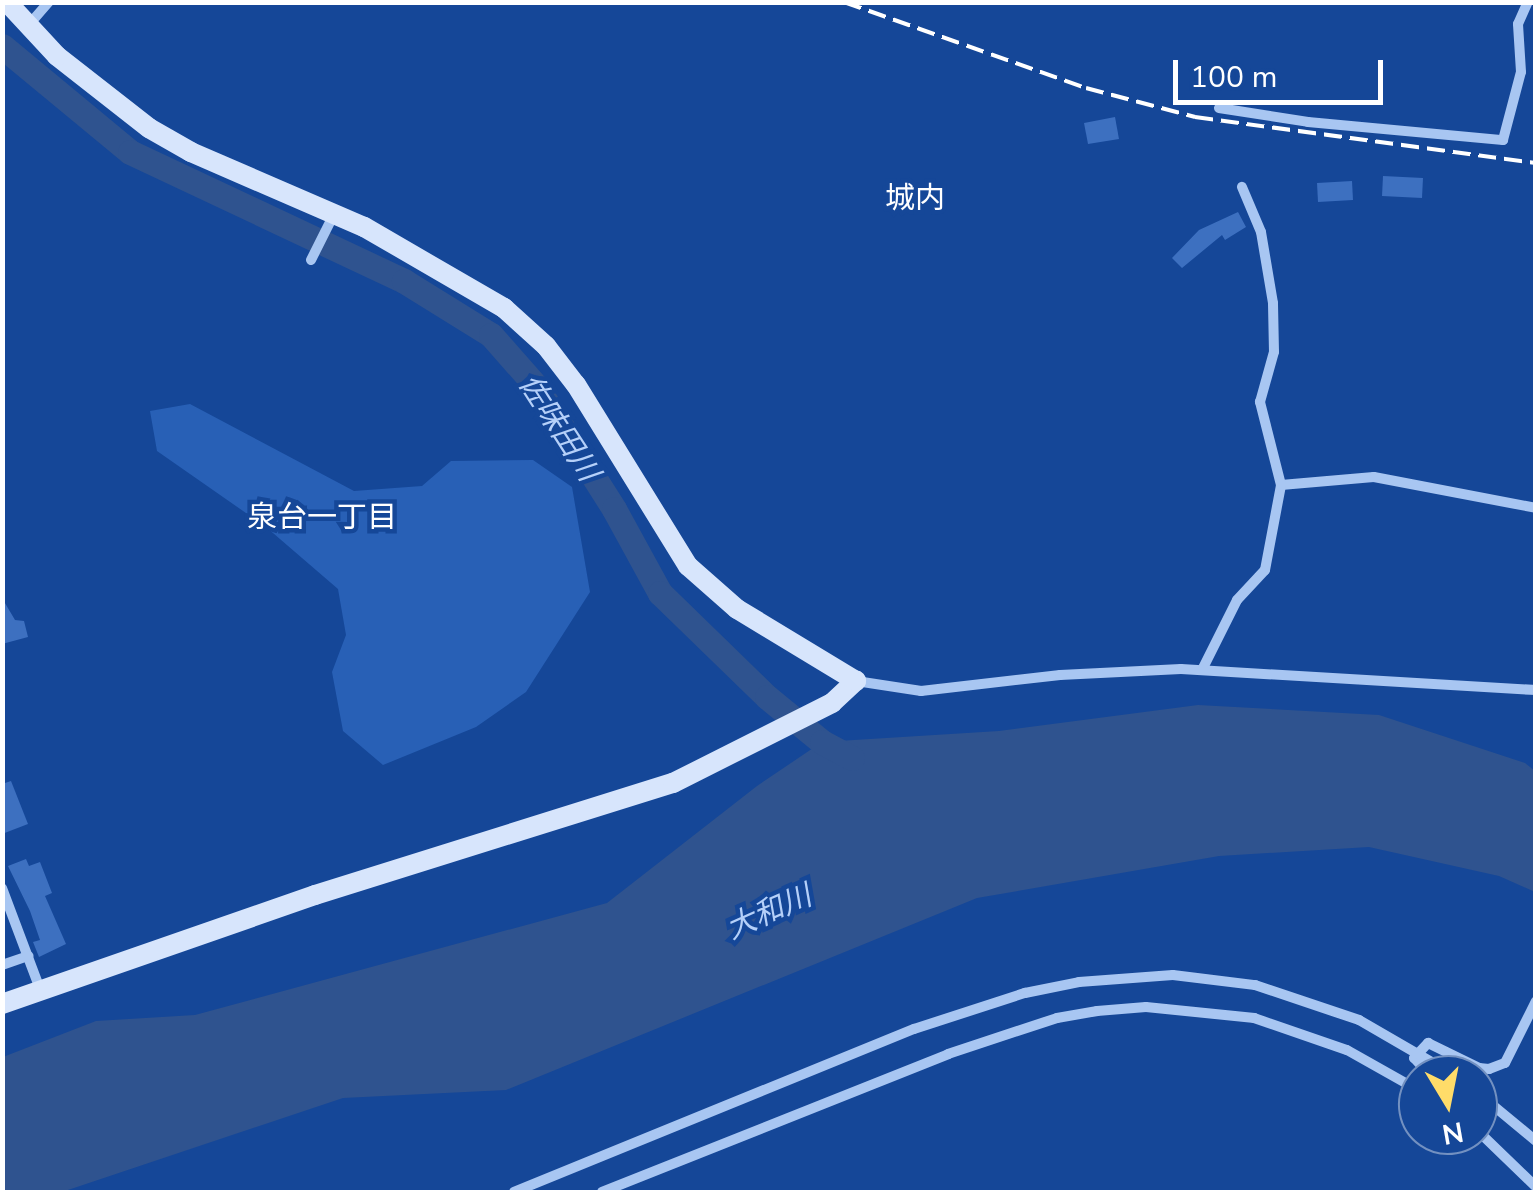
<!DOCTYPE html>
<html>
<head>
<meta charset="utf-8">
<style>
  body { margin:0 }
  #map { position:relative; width:1538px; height:1195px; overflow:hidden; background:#154798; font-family:"Nunito Sans","Noto Sans JP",sans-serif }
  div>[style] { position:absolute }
  .green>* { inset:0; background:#2860b6 }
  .water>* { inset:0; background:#2f538f }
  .river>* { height:25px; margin:-12.5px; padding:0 12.5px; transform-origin:12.5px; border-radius:12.5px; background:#2f538f }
  .building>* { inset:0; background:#3d70c0 }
  .street>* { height:10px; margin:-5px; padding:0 5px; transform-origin:5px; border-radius:5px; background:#a8c6f2 }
  .secondary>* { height:20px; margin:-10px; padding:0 10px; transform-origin:10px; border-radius:10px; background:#d7e5fc }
  .rail>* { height:4px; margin-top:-2px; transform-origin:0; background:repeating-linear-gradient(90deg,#fff 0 18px,transparent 0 26px) }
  span { translate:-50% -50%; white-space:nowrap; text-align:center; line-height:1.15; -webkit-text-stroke:9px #154798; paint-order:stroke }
  .neighbourhood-label { font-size:30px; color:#fff }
  .water-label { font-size:30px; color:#b5d0f9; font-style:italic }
  .frame { position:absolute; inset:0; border:5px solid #fff; pointer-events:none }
  .north { position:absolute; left:1398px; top:1055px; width:100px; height:100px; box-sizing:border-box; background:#154798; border:2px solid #7391c1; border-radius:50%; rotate:170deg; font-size:28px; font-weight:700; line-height:40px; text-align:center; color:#fff }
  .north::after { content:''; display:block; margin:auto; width:35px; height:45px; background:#ffdc69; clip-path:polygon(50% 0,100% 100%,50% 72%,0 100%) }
  .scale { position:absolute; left:1173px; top:60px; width:210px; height:45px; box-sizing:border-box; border:5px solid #fff; border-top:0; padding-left:12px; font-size:30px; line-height:35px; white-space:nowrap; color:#fff; -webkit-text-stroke:8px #154798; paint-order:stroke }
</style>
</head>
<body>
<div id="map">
  <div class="green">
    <div style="clip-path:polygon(190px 404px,354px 491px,422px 486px,451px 461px,533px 460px,572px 487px,590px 592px,526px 692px,476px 727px,383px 765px,343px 731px,332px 672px,346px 635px,338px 589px,266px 527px,157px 451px,150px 411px)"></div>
  </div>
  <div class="water">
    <div style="clip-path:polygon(1198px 705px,1379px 715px,1525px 763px,1535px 771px,1535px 892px,1499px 876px,1369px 847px,1219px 856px,977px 898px,506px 1090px,343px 1098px,62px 1192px,3px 1192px,3px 1057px,96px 1021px,195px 1015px,607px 903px,757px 786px,822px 742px,999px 731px)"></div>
  </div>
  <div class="river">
    <div style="left:2px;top:46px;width:166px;rotate:39.6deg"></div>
    <div style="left:130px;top:152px;width:303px;rotate:25.2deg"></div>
    <div style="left:404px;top:281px;width:102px;rotate:31.8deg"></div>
    <div style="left:491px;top:335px;width:68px;rotate:48.6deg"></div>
    <div style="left:536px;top:386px;width:146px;rotate:57.6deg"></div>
    <div style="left:614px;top:509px;width:96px;rotate:61.3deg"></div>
    <div style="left:660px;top:593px;width:149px;rotate:44.2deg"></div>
    <div style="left:767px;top:697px;width:71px;rotate:39.3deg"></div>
    <div style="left:822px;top:742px;width:34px;rotate:28deg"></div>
  </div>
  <div class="building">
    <div style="clip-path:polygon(1115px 117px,1119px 139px,1088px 144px,1084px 123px)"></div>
    <div style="clip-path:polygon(1383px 176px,1423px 178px,1422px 198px,1382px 196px)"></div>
    <div style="clip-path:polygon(1352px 181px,1353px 200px,1318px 202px,1317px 183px)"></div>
    <div style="clip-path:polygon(1238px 212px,1246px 227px,1225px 240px,1222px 235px,1182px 268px,1172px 258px,1199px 230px)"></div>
    <div style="clip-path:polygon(2px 598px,15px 620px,24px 621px,28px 637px,2px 644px)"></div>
    <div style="clip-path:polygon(11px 781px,28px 824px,2px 834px,2px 784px)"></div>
    <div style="clip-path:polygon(26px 859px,29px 866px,40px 862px,52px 893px,45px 896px,66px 944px,39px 957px,33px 942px,40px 940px,30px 911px,8px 866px)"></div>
  </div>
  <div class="street">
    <div style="left:27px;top:27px;width:33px;rotate:-49deg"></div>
    <div style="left:1219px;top:108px;width:90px;rotate:8.9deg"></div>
    <div style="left:1308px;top:122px;width:196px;rotate:5.3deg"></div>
    <div style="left:1503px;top:140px;width:70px;rotate:-75.2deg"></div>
    <div style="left:1521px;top:72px;width:48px;rotate:-93.6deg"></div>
    <div style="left:1518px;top:24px;width:24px;rotate:-66deg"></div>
    <div style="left:311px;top:260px;width:54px;rotate:-63.4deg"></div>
    <div style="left:1281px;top:485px;width:93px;rotate:-4.9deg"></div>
    <div style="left:1374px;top:477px;width:165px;rotate:10.8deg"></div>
    <div style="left:1202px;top:670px;width:78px;rotate:-63.4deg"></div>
    <div style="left:1237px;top:600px;width:41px;rotate:-47deg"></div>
    <div style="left:1265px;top:570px;width:86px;rotate:-79.3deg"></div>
    <div style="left:1281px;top:485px;width:86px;rotate:-104.2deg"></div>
    <div style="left:1260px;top:402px;width:52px;rotate:-74.4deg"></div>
    <div style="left:1274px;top:352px;width:49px;rotate:-91.2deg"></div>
    <div style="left:1273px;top:303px;width:72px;rotate:-99.6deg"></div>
    <div style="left:1261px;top:232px;width:49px;rotate:-112.9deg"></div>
    <div style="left:856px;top:681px;width:66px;rotate:8.7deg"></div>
    <div style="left:921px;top:691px;width:140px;rotate:-6.6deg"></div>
    <div style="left:1060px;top:675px;width:121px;rotate:-2.8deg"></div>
    <div style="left:1181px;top:669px;width:356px;rotate:3.4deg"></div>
    <div style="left:2px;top:888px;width:108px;rotate:69.4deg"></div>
    <div style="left:2px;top:965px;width:28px;rotate:-19deg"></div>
    <div style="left:1430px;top:1075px;width:23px;rotate:-133deg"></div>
    <div style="left:1414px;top:1058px;width:21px;rotate:-47deg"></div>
    <div style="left:1428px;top:1043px;width:57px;rotate:26.1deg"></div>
    <div style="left:1479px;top:1068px;width:10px;rotate:6deg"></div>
    <div style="left:1489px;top:1069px;width:17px;rotate:-21deg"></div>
    <div style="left:1505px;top:1063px;width:69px;rotate:-63.4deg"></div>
    <div style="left:1478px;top:1093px;width:75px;rotate:39.6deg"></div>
    <div style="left:1478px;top:1131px;width:81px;rotate:44deg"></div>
    <div style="left:514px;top:1192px;width:432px;rotate:-22.2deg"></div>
    <div style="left:914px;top:1029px;width:117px;rotate:-18deg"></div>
    <div style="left:1025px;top:993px;width:55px;rotate:-11.5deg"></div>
    <div style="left:1079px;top:982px;width:94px;rotate:-4.3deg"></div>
    <div style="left:1173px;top:975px;width:83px;rotate:7deg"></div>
    <div style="left:1255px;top:985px;width:110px;rotate:18.6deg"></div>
    <div style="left:1359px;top:1020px;width:110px;rotate:30.1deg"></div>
    <div style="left:602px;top:1192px;width:373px;rotate:-21.7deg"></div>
    <div style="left:948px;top:1054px;width:115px;rotate:-18.3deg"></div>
    <div style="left:1057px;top:1018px;width:41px;rotate:-9.9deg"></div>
    <div style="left:1097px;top:1011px;width:49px;rotate:-4.7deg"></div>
    <div style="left:1146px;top:1007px;width:109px;rotate:5.8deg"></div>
    <div style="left:1254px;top:1018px;width:98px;rotate:19deg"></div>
    <div style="left:1347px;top:1050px;width:81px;rotate:29.4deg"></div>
  </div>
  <div class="secondary">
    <div style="left:2px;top:1004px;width:331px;rotate:-19.2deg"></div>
    <div style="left:315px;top:895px;width:375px;rotate:-17.4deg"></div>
    <div style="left:673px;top:783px;width:178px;rotate:-26.7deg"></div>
    <div style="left:832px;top:703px;width:33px;rotate:-43deg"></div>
    <div style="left:856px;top:681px;width:139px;rotate:-148.8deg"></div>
    <div style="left:737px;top:609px;width:65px;rotate:-138.7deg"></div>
    <div style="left:688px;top:566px;width:213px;rotate:-121.7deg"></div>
    <div style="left:576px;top:385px;width:49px;rotate:-127.6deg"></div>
    <div style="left:546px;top:346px;width:57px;rotate:-137.9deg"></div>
    <div style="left:504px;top:308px;width:162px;rotate:-149.9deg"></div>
    <div style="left:364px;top:227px;width:189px;rotate:-156.6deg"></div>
    <div style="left:191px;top:152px;width:48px;rotate:-150.3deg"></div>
    <div style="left:149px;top:128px;width:117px;rotate:-142deg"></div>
    <div style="left:57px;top:56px;width:74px;rotate:-132.8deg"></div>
  </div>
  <div class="rail">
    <div style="left:844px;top:2px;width:257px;rotate:19.6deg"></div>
    <div style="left:1086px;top:88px;width:113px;rotate:14.9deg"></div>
    <div style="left:1195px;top:117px;width:344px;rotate:7.7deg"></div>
  </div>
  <div class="neighbourhood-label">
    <span style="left:915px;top:199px">城内</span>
    <span style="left:322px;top:518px">泉台一丁目</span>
  </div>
  <div class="water-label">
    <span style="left:558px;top:428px;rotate:57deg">佐味田川</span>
    <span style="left:769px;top:913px;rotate:-24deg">大和川</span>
  </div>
  <div class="frame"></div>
  <div class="north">N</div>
  <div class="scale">100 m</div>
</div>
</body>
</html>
